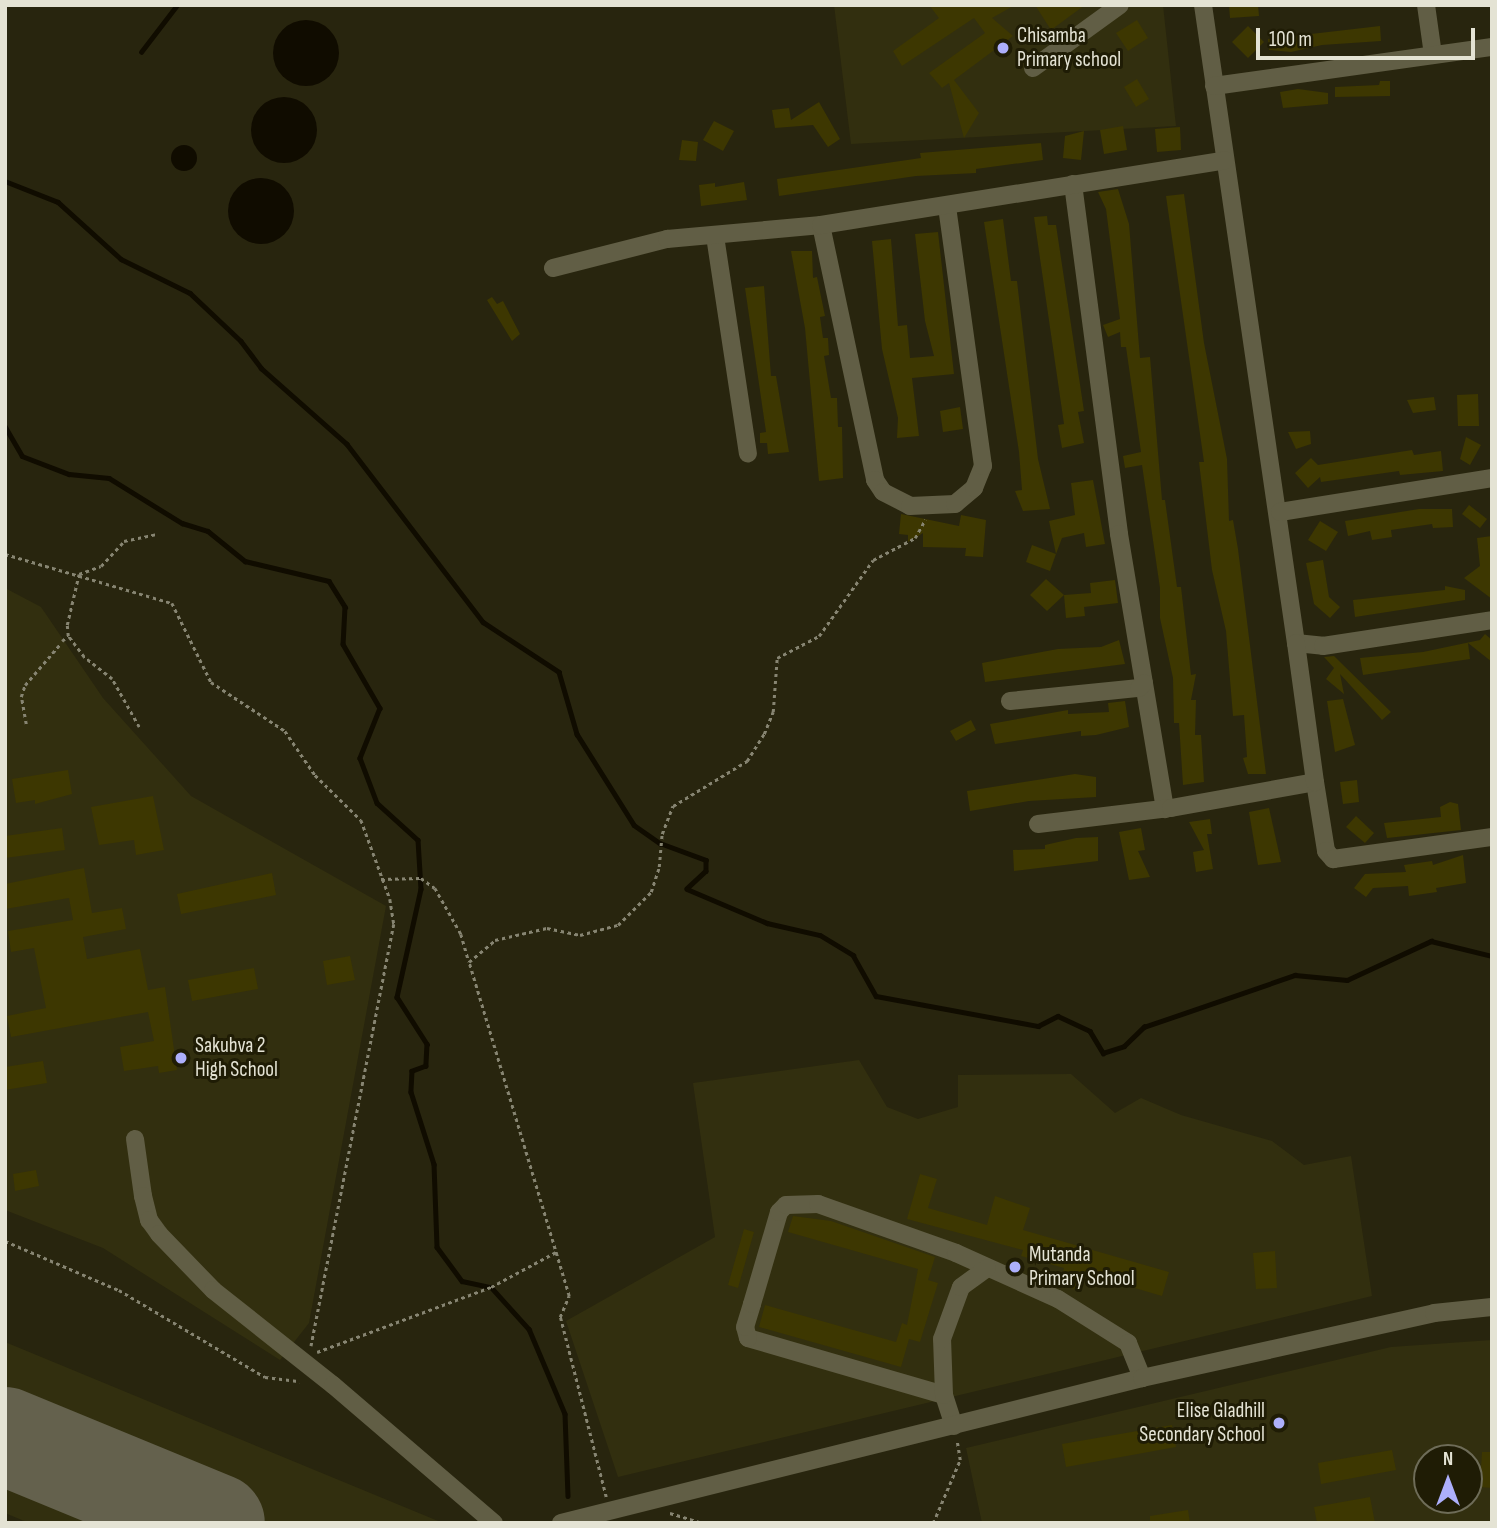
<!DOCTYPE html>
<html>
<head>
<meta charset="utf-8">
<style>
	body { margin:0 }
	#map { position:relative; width:1497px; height:1528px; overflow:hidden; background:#28250e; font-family:"Sofia Sans Condensed",sans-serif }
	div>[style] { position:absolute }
	.built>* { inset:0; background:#322f0f }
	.water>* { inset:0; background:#100c00 }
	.round { border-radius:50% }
	.stream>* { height:4.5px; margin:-2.25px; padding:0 2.25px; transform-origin:2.25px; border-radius:2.25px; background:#100c00 }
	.runway>* { height:98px; margin:-49px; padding:0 49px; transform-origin:49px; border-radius:49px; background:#64614d }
	.building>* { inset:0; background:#3d3701 }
	.path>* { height:2.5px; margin-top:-1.25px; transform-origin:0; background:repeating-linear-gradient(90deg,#878572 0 3.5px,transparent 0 7px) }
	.minor>* { height:18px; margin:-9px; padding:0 9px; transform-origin:9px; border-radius:9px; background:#615e45 }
	.dots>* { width:19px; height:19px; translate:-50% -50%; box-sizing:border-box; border:4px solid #1f1c05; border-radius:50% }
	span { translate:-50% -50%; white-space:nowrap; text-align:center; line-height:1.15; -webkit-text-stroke:6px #1f1c05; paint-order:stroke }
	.poi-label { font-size:21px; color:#e4e3d4 }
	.left { translate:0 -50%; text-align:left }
	.right { translate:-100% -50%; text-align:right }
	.frame { position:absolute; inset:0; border:7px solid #e4e3d4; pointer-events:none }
	.north { position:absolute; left:1413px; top:1444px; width:70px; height:70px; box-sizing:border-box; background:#1f1c05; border:2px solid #6e6c58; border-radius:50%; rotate:0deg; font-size:19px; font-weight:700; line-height:28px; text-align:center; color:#e4e3d4 }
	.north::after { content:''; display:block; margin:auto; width:24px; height:32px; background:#adaffb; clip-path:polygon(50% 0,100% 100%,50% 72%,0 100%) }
	.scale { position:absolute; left:1256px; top:28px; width:219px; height:32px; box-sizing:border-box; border:4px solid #e4e3d4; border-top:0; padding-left:9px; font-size:21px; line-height:24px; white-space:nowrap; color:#e4e3d4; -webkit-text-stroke:5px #1f1c05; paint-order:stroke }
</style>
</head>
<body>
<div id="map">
	<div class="built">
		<i style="clip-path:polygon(834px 5px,1163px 5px,1176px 126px,851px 144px)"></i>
		<i style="clip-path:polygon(5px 588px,41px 607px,103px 698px,191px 796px,386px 906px,309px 1323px,280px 1360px,103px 1248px,5px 1210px)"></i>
		<i style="clip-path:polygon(859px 1060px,887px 1107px,918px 1119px,958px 1107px,958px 1075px,1071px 1074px,1115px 1113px,1141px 1098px,1181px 1115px,1272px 1141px,1304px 1165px,1351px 1156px,1372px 1296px,618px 1477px,566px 1321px,715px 1237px,693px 1083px)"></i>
		<i style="clip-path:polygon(evenodd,1492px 1340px,1492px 1523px,982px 1523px,966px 1448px,1391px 1347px,1492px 1340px,1427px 1458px,1469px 1458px,1469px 1500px,1427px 1500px,1427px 1458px)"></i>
		<i style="clip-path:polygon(5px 1342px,443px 1523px,29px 1523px,5px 1513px)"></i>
	</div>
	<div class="water">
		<i class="round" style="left:273px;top:20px;width:66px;height:66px"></i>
		<i class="round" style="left:251px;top:97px;width:66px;height:66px"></i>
		<i class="round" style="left:171px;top:145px;width:26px;height:26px"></i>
		<i class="round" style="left:228px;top:178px;width:66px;height:66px"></i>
	</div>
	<div class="stream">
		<i style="left:141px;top:52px;width:59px;rotate:-52.5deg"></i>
		<i style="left:5px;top:181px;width:57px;rotate:21.6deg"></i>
		<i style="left:58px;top:202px;width:85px;rotate:42.1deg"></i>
		<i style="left:121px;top:259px;width:77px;rotate:26.2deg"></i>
		<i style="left:190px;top:293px;width:70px;rotate:43.3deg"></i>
		<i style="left:241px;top:341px;width:34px;rotate:53deg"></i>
		<i style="left:261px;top:368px;width:115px;rotate:41.5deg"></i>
		<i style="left:347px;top:444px;width:224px;rotate:52.6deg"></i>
		<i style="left:483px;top:622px;width:91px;rotate:33.3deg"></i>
		<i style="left:559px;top:672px;width:65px;rotate:73.8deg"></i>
		<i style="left:577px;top:734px;width:107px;rotate:57.9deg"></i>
		<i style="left:634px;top:825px;width:32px;rotate:35deg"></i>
		<i style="left:660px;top:843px;width:49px;rotate:20.3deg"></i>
		<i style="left:706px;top:860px;width:11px;rotate:90deg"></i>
		<i style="left:706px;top:871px;width:26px;rotate:137deg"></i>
		<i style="left:687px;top:889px;width:87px;rotate:23deg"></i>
		<i style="left:767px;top:923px;width:54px;rotate:12.8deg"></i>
		<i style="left:820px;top:935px;width:39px;rotate:31deg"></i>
		<i style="left:853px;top:955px;width:47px;rotate:60.7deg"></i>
		<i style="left:876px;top:996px;width:165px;rotate:10.5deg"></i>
		<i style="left:1038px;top:1026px;width:22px;rotate:-27deg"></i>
		<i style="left:1058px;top:1016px;width:35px;rotate:25deg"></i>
		<i style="left:1090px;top:1031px;width:26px;rotate:59deg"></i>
		<i style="left:1103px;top:1053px;width:22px;rotate:-18deg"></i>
		<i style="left:1124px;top:1046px;width:28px;rotate:-44deg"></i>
		<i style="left:1144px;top:1027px;width:160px;rotate:-19deg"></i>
		<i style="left:1295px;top:975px;width:52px;rotate:5.5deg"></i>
		<i style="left:1347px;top:980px;width:93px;rotate:-24.9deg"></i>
		<i style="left:1431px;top:941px;width:63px;rotate:13.8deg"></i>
		<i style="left:5px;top:426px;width:34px;rotate:60deg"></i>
		<i style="left:22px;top:456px;width:50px;rotate:21deg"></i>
		<i style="left:69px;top:474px;width:40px;rotate:5.7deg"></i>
		<i style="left:109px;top:478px;width:86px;rotate:31.7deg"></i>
		<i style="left:182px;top:523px;width:27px;rotate:17deg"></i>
		<i style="left:208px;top:531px;width:48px;rotate:39deg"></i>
		<i style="left:245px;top:561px;width:86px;rotate:13.4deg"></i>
		<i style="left:329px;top:581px;width:31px;rotate:58deg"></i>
		<i style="left:345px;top:607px;width:37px;rotate:93deg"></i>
		<i style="left:343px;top:644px;width:74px;rotate:60deg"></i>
		<i style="left:380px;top:708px;width:54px;rotate:111.8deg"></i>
		<i style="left:360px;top:758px;width:48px;rotate:69.3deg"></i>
		<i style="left:377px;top:803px;width:55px;rotate:42.1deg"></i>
		<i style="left:418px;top:840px;width:49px;rotate:86.5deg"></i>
		<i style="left:421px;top:889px;width:111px;rotate:102.5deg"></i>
		<i style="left:397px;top:997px;width:56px;rotate:57.4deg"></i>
		<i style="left:427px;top:1044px;width:22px;rotate:93deg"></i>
		<i style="left:426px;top:1066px;width:15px;rotate:160deg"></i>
		<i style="left:412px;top:1071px;width:21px;rotate:93deg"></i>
		<i style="left:411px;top:1092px;width:76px;rotate:72.3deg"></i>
		<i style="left:434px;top:1164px;width:83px;rotate:87.9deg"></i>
		<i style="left:437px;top:1247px;width:42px;rotate:53.7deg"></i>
		<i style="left:462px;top:1281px;width:30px;rotate:12deg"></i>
		<i style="left:491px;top:1287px;width:57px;rotate:47.9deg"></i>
		<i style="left:529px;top:1329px;width:92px;rotate:67deg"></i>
		<i style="left:565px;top:1414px;width:82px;rotate:87.9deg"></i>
	</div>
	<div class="runway">
		<i style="left:5px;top:1436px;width:228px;rotate:22.4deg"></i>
	</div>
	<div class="building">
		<i style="clip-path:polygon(929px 5px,1015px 5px,992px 18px,1013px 36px,954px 80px,979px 113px,964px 138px,949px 83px,942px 88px,929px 73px,985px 33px,974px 18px,902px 66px,893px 51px,939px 18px)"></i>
		<i style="clip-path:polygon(1035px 5px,1085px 5px,1051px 30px)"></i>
		<i style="clip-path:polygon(1229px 5px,1258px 5px,1259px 16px,1230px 18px)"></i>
		<i style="clip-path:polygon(1137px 20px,1148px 38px,1128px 51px,1116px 33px)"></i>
		<i style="clip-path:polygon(1248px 26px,1264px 42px,1248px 58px,1232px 42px)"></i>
		<i style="clip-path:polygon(1380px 26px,1381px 41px,1322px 45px,1291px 52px,1269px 50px,1268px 39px)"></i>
		<i style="clip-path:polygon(1137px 79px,1149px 99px,1136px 107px,1124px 87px)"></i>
		<i style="clip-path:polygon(1380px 81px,1390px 81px,1390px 96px,1335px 97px,1335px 87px,1379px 85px)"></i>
		<i style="clip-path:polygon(1298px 89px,1328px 93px,1328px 104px,1283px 108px,1280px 92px)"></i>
		<i style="clip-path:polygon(819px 102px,840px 139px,828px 147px,813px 125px,775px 128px,772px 110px,789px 108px,791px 120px)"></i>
		<i style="clip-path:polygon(714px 121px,734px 131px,723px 151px,703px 140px)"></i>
		<i style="clip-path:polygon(1123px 126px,1127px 150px,1104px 154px,1100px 130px)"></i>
		<i style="clip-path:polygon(1180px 127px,1181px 150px,1157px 152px,1155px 129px)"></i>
		<i style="clip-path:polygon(1084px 131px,1081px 160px,1063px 158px,1065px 136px)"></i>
		<i style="clip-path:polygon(682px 140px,698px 142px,696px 161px,679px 160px)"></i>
		<i style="clip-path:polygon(1041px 143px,1043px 160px,976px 169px,976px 173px,916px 176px,779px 196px,777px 179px,921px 158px,920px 153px)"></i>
		<i style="clip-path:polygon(744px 182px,747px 200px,701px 206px,699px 185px,715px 183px,715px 187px)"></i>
		<i style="clip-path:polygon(1118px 189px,1129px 224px,1140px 358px,1150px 357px,1162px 500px,1165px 500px,1177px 587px,1181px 587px,1191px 675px,1196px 674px,1191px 700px,1196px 700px,1195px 735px,1201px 735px,1204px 782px,1183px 785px,1179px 723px,1174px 723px,1173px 678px,1160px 618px,1160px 588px,1142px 465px,1125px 468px,1123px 456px,1141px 452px,1126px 347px,1121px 347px,1120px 332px,1108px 337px,1103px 325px,1120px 319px,1106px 209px,1098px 192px)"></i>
		<i style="clip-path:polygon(1184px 194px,1204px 343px,1227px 459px,1229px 521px,1233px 520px,1238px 549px,1266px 774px,1248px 774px,1243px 758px,1247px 757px,1244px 715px,1233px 716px,1226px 631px,1212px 570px,1199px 462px,1204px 462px,1166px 196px)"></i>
		<i style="clip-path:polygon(1047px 216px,1048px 225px,1056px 225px,1084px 411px,1078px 412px,1084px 443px,1062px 448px,1058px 425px,1064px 424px,1034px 217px)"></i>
		<i style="clip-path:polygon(1003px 219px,1011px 281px,1017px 281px,1038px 459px,1050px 509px,1023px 511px,1015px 491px,1022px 490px,1019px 452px,984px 222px)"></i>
		<i style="clip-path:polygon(938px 232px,954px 374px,912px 378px,919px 436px,897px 438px,898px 418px,882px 349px,872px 241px,891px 239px,898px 326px,907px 325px,910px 358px,934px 356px,925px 321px,915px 234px)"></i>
		<i style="clip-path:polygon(791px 251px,812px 251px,813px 278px,817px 277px,825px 316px,820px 317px,823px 338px,828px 338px,829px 355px,824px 356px,831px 398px,837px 398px,838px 427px,842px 427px,843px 478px,819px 481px,805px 328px)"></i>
		<i style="clip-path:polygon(764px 286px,771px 376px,776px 376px,789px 452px,768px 454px,767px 443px,760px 443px,760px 433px,766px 432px,745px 288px)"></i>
		<i style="clip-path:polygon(492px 297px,497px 304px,503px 301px,520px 334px,512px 341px,487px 300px)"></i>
		<i style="clip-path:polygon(1478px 394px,1479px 426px,1458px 426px,1457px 395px)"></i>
		<i style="clip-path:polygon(1434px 397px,1436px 410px,1413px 413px,1407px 400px)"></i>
		<i style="clip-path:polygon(960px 407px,963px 429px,943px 432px,940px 411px)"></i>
		<i style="clip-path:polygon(1310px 431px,1311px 444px,1296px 449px,1288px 432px)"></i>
		<i style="clip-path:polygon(1466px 437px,1481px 445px,1470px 465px,1460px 459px)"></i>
		<i style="clip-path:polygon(1412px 450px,1414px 455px,1441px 451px,1443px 471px,1400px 475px,1399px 471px,1321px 482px,1320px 477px,1308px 488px,1295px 473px,1311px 458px,1318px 465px)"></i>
		<i style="clip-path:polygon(1093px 480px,1105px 544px,1086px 547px,1084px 533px,1062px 538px,1056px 554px,1049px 521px,1075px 515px,1071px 483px)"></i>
		<i style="clip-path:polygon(1469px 505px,1487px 519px,1480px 528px,1462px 514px)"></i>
		<i style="clip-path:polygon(1419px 509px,1452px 509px,1453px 527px,1433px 528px,1432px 524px,1391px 530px,1392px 537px,1372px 540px,1370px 531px,1348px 536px,1345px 521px)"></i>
		<i style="clip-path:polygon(901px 514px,959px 526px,961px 515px,986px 520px,983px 557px,965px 556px,966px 548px,923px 547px,923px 533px,908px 542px,908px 535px,899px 534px)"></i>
		<i style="clip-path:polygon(1320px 521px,1338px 532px,1326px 551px,1308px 540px)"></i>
		<i style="clip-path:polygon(1492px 536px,1492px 599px,1464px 578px,1480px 566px,1477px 538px)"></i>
		<i style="clip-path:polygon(1032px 545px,1056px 554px,1050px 571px,1026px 562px)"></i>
		<i style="clip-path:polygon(1323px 560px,1329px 597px,1340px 607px,1330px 618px,1314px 604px,1306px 563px)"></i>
		<i style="clip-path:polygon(1046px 579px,1064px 595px,1047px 611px,1030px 595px)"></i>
		<i style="clip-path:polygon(1115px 580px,1118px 603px,1084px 607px,1085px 616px,1066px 618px,1064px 595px,1091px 593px,1090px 583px)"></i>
		<i style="clip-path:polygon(1445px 586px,1465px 590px,1465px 600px,1355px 617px,1353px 600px,1445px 590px)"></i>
		<i style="clip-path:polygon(1485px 634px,1492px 640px,1492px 662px,1468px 643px,1470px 659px,1363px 675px,1360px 658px,1423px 652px,1480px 640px)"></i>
		<i style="clip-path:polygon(1119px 640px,1125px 664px,985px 682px,982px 663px,1058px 649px,1101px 647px)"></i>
		<i style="clip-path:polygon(1334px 656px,1391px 712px,1382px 720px,1340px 674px,1344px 694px,1326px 679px,1334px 668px,1324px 657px)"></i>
		<i style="clip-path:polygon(1343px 699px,1355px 745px,1335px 752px,1327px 701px)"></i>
		<i style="clip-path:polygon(1125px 701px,1129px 727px,1096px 735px,1081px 736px,1081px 731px,995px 744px,990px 724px,1068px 710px,1068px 714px,1109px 712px,1108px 703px)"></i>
		<i style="clip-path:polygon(971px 720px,976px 730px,956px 741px,950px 731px)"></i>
		<i style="clip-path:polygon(68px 770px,72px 794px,35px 804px,35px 800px,16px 803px,12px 779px)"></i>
		<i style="clip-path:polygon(1075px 774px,1096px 777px,1096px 797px,1029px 801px,970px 811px,967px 791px)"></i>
		<i style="clip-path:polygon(1357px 780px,1359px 802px,1343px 804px,1340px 782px)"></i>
		<i style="clip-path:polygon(153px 796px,164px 850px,136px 855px,134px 840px,99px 845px,91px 807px)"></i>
		<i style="clip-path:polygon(1450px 802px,1458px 804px,1461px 830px,1387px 838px,1384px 823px,1441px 817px,1440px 807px)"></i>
		<i style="clip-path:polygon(1269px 808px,1281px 862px,1258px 865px,1249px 812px)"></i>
		<i style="clip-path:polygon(1356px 816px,1374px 833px,1365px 843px,1346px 827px)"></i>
		<i style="clip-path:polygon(1210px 819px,1212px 834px,1207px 834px,1213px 869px,1196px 872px,1193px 852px,1204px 850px,1189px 822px)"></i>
		<i style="clip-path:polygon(62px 828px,65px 850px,5px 858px,5px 836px)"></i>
		<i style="clip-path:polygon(1141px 828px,1145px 850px,1138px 851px,1150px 877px,1129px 880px,1119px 832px)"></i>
		<i style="clip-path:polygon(1098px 837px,1098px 861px,1014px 871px,1013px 850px,1045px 849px,1045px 845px,1076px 838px)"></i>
		<i style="clip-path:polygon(1463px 855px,1466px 883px,1436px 888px,1437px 892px,1409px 896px,1408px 886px,1373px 888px,1366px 897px,1354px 888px,1365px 874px,1406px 872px,1404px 865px,1432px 861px,1433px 865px)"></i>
		<i style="clip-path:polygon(84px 868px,92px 913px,122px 908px,126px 929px,83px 937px,87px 959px,140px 949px,148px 990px,165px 987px,177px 1070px,159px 1073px,158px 1066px,124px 1071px,120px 1047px,154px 1041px,148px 1012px,11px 1037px,7px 1016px,46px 1008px,34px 948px,11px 952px,8px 931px,73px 920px,69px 898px,5px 909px,5px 884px)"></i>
		<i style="clip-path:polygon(272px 873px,276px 895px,181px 914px,177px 894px)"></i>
		<i style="clip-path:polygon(350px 956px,355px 980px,327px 985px,323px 961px)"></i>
		<i style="clip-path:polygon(254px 968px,258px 989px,192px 1001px,188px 980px)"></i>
		<i style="clip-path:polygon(43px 1061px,47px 1083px,5px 1090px,5px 1067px)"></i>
		<i style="clip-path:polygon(36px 1170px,39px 1186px,15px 1191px,13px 1174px)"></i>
		<i style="clip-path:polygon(920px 1174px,937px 1179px,928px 1208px,987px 1225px,995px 1196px,1030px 1208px,1023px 1230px,1169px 1272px,1162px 1296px,1080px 1272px,1075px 1289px,1060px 1284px,1064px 1268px,1021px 1256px,1023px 1250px,907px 1219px)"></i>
		<i style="clip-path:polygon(793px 1216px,831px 1221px,935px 1257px,928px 1280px,938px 1283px,920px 1342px,909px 1339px,901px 1367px,759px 1327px,765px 1305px,896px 1342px,902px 1323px,907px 1325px,918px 1269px,788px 1232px)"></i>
		<i style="clip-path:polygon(744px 1229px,754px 1232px,738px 1288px,728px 1285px)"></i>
		<i style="clip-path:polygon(1275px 1251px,1277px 1288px,1256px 1289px,1253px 1253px)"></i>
		<i style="clip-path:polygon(1172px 1425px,1176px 1447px,1066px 1467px,1062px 1444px)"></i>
		<i style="clip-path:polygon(1392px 1450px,1396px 1470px,1321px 1484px,1318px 1463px)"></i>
		<i style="clip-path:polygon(1482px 1452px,1492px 1452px,1492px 1488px,1480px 1487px)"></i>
		<i style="clip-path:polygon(1370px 1497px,1375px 1523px,1317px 1523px,1314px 1507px)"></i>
		<i style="clip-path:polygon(1188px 1510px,1190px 1523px,1150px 1523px,1150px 1516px)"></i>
	</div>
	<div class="path">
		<i style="left:5px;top:554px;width:174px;rotate:16.4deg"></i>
		<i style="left:172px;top:603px;width:88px;rotate:63.7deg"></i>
		<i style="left:211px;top:682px;width:89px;rotate:33.5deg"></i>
		<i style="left:285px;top:731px;width:53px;rotate:55.7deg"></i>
		<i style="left:315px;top:775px;width:64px;rotate:44.4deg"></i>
		<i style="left:361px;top:820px;width:84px;rotate:69.8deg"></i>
		<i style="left:390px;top:899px;width:25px;rotate:81deg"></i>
		<i style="left:394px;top:924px;width:430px;rotate:101.1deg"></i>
		<i style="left:62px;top:641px;width:8px;rotate:-40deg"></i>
		<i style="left:26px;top:724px;width:27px;rotate:-100deg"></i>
		<i style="left:21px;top:697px;width:13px;rotate:-72deg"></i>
		<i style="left:25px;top:685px;width:55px;rotate:-49.4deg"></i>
		<i style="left:139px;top:727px;width:55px;rotate:-119.4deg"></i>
		<i style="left:112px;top:679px;width:36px;rotate:-142deg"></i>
		<i style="left:84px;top:657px;width:26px;rotate:-127deg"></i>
		<i style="left:68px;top:636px;width:11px;rotate:-95deg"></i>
		<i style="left:67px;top:625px;width:52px;rotate:-76.8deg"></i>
		<i style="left:79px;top:574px;width:23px;rotate:-20deg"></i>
		<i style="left:101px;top:566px;width:34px;rotate:-47deg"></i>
		<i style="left:124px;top:541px;width:33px;rotate:-12deg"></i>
		<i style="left:381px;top:879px;width:40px;rotate:-1.4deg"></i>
		<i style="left:421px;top:878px;width:17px;rotate:36deg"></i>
		<i style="left:435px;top:888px;width:53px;rotate:60.5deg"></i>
		<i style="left:461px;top:934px;width:29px;rotate:74deg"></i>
		<i style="left:5px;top:1241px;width:124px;rotate:23.3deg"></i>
		<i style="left:119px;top:1290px;width:170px;rotate:30.8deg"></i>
		<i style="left:265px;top:1377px;width:35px;rotate:7deg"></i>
		<i style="left:317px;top:1352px;width:186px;rotate:-20.5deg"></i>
		<i style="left:491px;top:1287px;width:74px;rotate:-28.3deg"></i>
		<i style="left:606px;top:1497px;width:186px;rotate:-104.3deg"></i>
		<i style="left:560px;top:1317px;width:23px;rotate:-67deg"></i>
		<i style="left:569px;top:1296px;width:349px;rotate:-106.7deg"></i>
		<i style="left:469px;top:962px;width:34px;rotate:-40deg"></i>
		<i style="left:495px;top:940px;width:53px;rotate:-13deg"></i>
		<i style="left:547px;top:928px;width:34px;rotate:12deg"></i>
		<i style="left:580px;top:935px;width:39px;rotate:-15deg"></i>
		<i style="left:618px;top:925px;width:47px;rotate:-45deg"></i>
		<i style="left:651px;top:892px;width:26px;rotate:-72deg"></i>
		<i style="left:659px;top:867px;width:33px;rotate:-85deg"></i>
		<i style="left:662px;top:834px;width:30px;rotate:-69deg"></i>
		<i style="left:673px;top:806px;width:87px;rotate:-31.3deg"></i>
		<i style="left:747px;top:761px;width:32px;rotate:-58deg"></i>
		<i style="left:764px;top:734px;width:24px;rotate:-68deg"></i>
		<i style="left:773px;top:712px;width:54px;rotate:-85.8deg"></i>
		<i style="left:777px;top:658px;width:47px;rotate:-27.6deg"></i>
		<i style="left:819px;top:636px;width:93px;rotate:-54.6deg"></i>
		<i style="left:873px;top:560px;width:47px;rotate:-27.6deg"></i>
		<i style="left:915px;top:538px;width:21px;rotate:-61deg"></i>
		<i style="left:670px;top:1513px;width:34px;rotate:17deg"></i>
		<i style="left:933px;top:1523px;width:69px;rotate:-66.8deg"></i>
		<i style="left:960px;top:1460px;width:19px;rotate:-99deg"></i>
	</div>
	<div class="minor">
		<i style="left:1203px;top:5px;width:645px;rotate:81.71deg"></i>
		<i style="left:1296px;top:643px;width:27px;rotate:6deg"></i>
		<i style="left:1323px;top:646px;width:171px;rotate:-8.7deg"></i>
		<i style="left:1426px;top:5px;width:50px;rotate:82deg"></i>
		<i style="left:1033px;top:68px;width:107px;rotate:-35.9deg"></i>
		<i style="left:1214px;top:86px;width:281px;rotate:-8deg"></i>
		<i style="left:1073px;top:184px;width:353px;rotate:82.5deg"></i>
		<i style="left:1119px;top:534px;width:279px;rotate:80.5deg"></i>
		<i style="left:821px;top:225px;width:261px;rotate:78deg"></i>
		<i style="left:875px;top:480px;width:14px;rotate:56deg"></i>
		<i style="left:883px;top:492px;width:30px;rotate:27deg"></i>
		<i style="left:910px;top:506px;width:45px;rotate:-2.5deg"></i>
		<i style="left:955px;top:504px;width:25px;rotate:-40deg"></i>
		<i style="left:974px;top:488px;width:24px;rotate:-68deg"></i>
		<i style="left:983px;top:466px;width:263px;rotate:-97.9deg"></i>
		<i style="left:715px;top:236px;width:220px;rotate:81.4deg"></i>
		<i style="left:553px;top:268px;width:118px;rotate:-14.3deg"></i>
		<i style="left:667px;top:239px;width:155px;rotate:-5.2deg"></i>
		<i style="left:821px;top:225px;width:409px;rotate:-9.1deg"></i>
		<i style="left:1280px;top:512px;width:215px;rotate:-9.1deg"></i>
		<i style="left:1010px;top:701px;width:130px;rotate:-5.8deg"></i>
		<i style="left:1139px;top:688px;width:7px;rotate:-45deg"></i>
		<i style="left:1315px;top:782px;width:70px;rotate:80.9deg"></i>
		<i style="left:1326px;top:851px;width:11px;rotate:49deg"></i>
		<i style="left:1333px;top:859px;width:161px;rotate:-7.9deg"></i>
		<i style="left:1038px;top:824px;width:134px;rotate:-6.9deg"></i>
		<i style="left:1171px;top:808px;width:146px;rotate:-10.2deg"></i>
		<i style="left:1315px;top:782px;width:140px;rotate:-97.8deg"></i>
		<i style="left:135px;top:1139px;width:58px;rotate:82deg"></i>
		<i style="left:143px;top:1196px;width:25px;rotate:76deg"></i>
		<i style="left:149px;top:1220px;width:17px;rotate:54deg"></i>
		<i style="left:159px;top:1234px;width:78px;rotate:46deg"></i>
		<i style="left:213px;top:1290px;width:153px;rotate:38.4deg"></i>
		<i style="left:333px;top:1385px;width:212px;rotate:40.6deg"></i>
		<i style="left:944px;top:1395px;width:204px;rotate:-163.8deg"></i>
		<i style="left:748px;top:1338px;width:11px;rotate:-105deg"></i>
		<i style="left:745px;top:1327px;width:24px;rotate:-73deg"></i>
		<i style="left:752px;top:1304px;width:96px;rotate:-73.6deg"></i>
		<i style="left:779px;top:1212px;width:10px;rotate:-45deg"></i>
		<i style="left:786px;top:1205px;width:32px;rotate:-2deg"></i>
		<i style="left:818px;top:1204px;width:146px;rotate:19.5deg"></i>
		<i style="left:956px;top:1253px;width:112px;rotate:24.3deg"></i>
		<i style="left:1058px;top:1299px;width:83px;rotate:32.2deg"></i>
		<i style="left:1128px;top:1343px;width:38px;rotate:68deg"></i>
		<i style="left:954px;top:1426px;width:33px;rotate:-108deg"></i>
		<i style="left:944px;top:1395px;width:56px;rotate:-92deg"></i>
		<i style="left:942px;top:1339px;width:55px;rotate:-69.9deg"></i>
		<i style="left:961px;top:1287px;width:32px;rotate:-36deg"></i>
		<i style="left:561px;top:1523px;width:599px;rotate:-14.01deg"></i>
		<i style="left:1142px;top:1378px;width:299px;rotate:-12.5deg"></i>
		<i style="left:1434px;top:1313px;width:58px;rotate:-5.9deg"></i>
	</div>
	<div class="dots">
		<i style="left:1003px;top:48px;background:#adaffb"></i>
		<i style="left:181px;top:1058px;background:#adaffb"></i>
		<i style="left:1015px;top:1267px;background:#adaffb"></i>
		<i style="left:1279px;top:1423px;background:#adaffb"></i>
	</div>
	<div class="poi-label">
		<span class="left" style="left:1017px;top:48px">Chisamba<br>Primary school</span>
		<span class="left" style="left:195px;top:1058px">Sakubva 2<br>High School</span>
		<span class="left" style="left:1029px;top:1267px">Mutanda<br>Primary School</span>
		<span class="right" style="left:1265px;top:1423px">Elise Gladhill<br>Secondary School</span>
	</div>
	<div class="frame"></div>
	<div class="north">N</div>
	<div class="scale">100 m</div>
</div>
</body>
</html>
